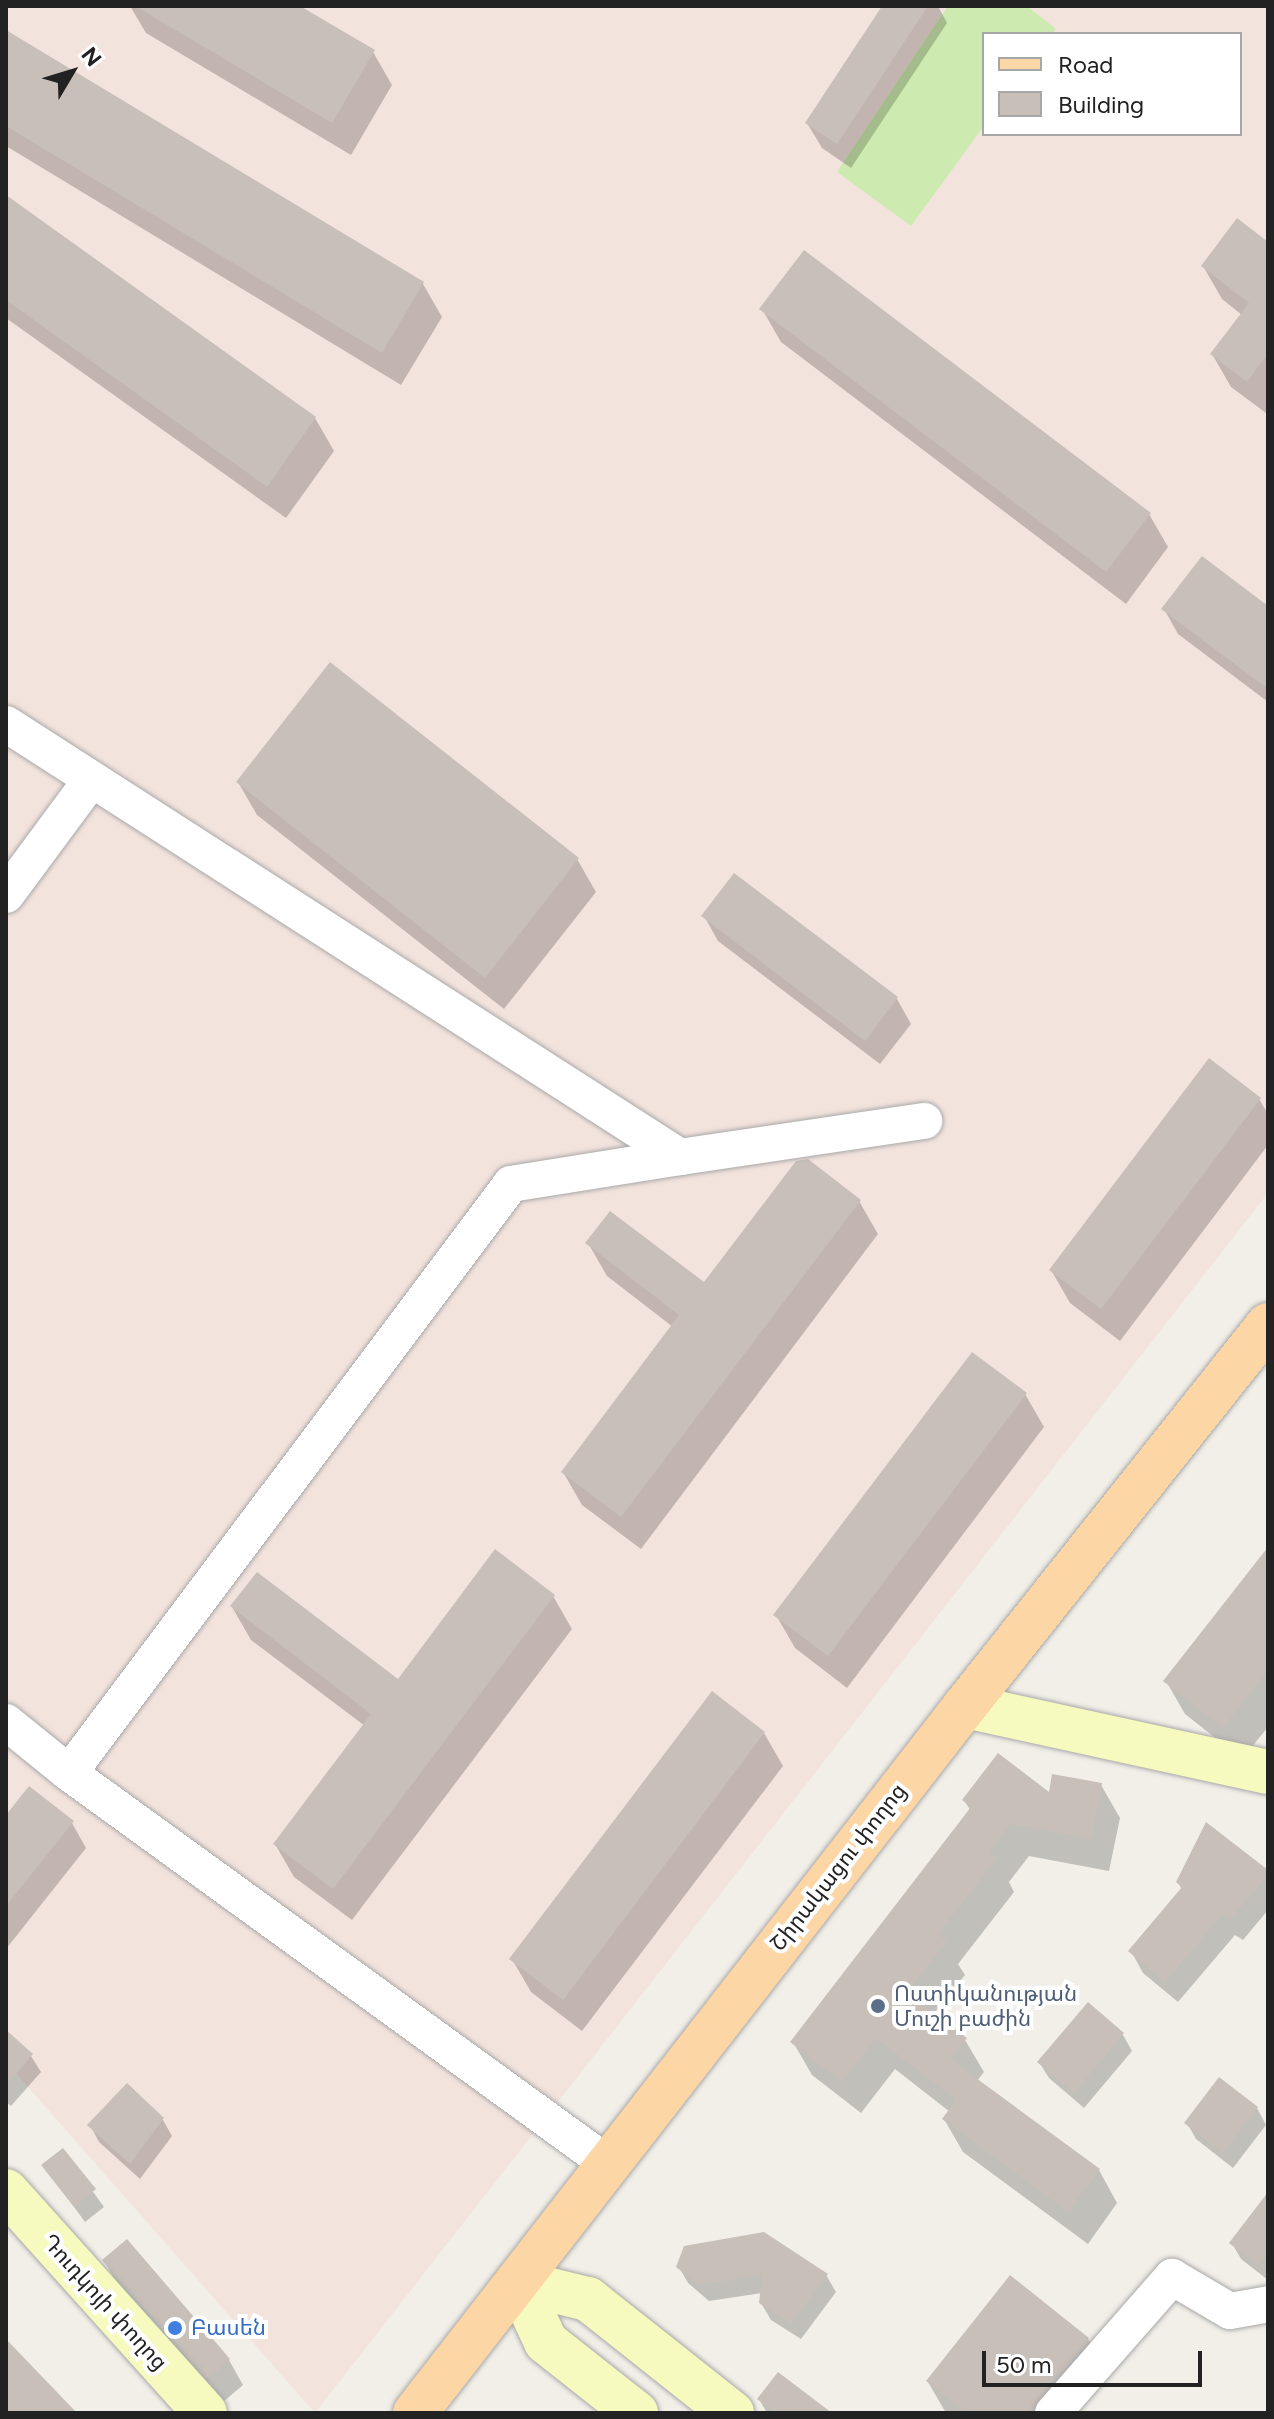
<!DOCTYPE html>
<html>
<head>
<meta charset="utf-8">
<style>
	body { margin:0 }
	#map { position:relative; width:1274px; height:2419px; overflow:hidden; background:#f2efe9; font-family:Figtree,"Noto Sans Armenian",sans-serif }
	div>[style] { position:absolute }
	.military>* { inset:0; background:#f3e3dd }
	.grass>* { inset:0; background:#cdebb0 }
	.shadow>* { inset:0; background:#0003 }
	.building>* { inset:0; background:#c7bfb8 }
	.roads { filter:drop-shadow(0 0 2px #a9a9a9) drop-shadow(0 0 2px #a9a9a9) }
	.street>* { height:36px; margin:-18px; padding:0 18px; transform-origin:18px; border-radius:18px; background:#fff }
	.secondary>* { height:44px; margin:-22px; padding:0 22px; transform-origin:22px; border-radius:22px; background:#f7fabf }
	.primary>* { height:44px; margin:-22px; padding:0 22px; transform-origin:22px; border-radius:22px; background:#fcd6a4 }
	.dots>* { width:22px; height:22px; translate:-50% -50%; box-sizing:border-box; border:4px solid #fff; border-radius:50% }
	span { translate:-50% -50%; white-space:nowrap; text-align:center; line-height:1.15; -webkit-text-stroke:8px #fff; paint-order:stroke }
	.street-label { font-size:22px; color:#222 }
	.service-label { font-size:22px; color:#4e5e75 }
	.left { translate:0 -50%; text-align:left }
	.shop-label { font-size:22px; color:#366cbe }
	.frame { position:absolute; inset:0; border:8px solid #222; pointer-events:none }
	.legend { position:absolute; left:982px; top:32px; width:260px; height:104px; box-sizing:border-box; background:#fff; border:2px solid #a7a7a7; margin:0; padding:10px 14px; list-style:none; font-size:24px; color:#222 }
	.legend li { display:flex; align-items:center; gap:16px; height:40px }
	.legend b { width:40px; border:2px solid #a7a7a7 }
	.north { position:absolute; left:32px; top:32px; width:80px; height:80px; -webkit-text-stroke:6px #fff; paint-order:stroke; rotate:52deg; font-size:22px; font-weight:700; line-height:32px; text-align:center; color:#222 }
	.north::after { content:''; display:block; margin:auto; width:28px; height:36px; background:#222; clip-path:polygon(50% 0,100% 100%,50% 72%,0 100%) }
	.scale { position:absolute; left:982px; top:2351px; width:220px; height:36px; box-sizing:border-box; border:4px solid #222; border-top:0; padding-left:10px; font-size:24px; line-height:28px; white-space:nowrap; color:#222; -webkit-text-stroke:6px #fff; paint-order:stroke }
</style>
</head>
<body>
<div id="map">
	<div class="military">
		<i style="clip-path:polygon(evenodd,6px 6px,1268px 6px,1268px 1193px,315px 2413px,6px 2062px,6px 6px,984px 34px,1240px 34px,1240px 134px,984px 134px,984px 34px)"></i>
	</div>
	<div class="grass">
		<i style="clip-path:polygon(948px 6px,1027px 6px,1056px 29px,1052px 34px,984px 34px,984px 126px,911px 226px,837px 172px)"></i>
	</div>
	<div class="shadow">
		<i style="clip-path:polygon(130px 6px,296px 6px,373px 52px,392px 85px,351px 155px,146px 33px)"></i>
		<i style="clip-path:polygon(885px 6px,938px 6px,947px 23px,851px 168px,822px 148px,807px 123px)"></i>
		<i style="clip-path:polygon(6px 32px,423px 284px,442px 317px,401px 385px,6px 146px)"></i>
		<i style="clip-path:polygon(6px 198px,315px 418px,334px 451px,286px 518px,6px 318px)"></i>
		<i style="clip-path:polygon(1268px 245px,1268px 411px,1266px 413px,1231px 387px,1212px 354px,1242px 315px,1222px 299px,1203px 266px)"></i>
		<i style="clip-path:polygon(762px 309px,1149px 514px,1168px 547px,1126px 604px,781px 342px)"></i>
		<i style="clip-path:polygon(1268px 608px,1268px 702px,1178px 634px,1164px 609px)"></i>
		<i style="clip-path:polygon(238px 782px,577px 859px,596px 892px,504px 1009px,257px 815px)"></i>
		<i style="clip-path:polygon(704px 916px,897px 999px,911px 1024px,880px 1064px,718px 941px)"></i>
		<i style="clip-path:polygon(1259px 1099px,1268px 1114px,1268px 1145px,1120px 1341px,1070px 1303px,1051px 1270px)"></i>
		<i style="clip-path:polygon(859px 1201px,878px 1234px,641px 1549px,582px 1505px,563px 1472px,673px 1327px,607px 1276px,588px 1243px,705px 1285px)"></i>
		<i style="clip-path:polygon(1025px 1394px,1044px 1427px,847px 1688px,795px 1648px,776px 1615px)"></i>
		<i style="clip-path:polygon(1268px 1551px,1268px 1727px,1242px 1759px,1185px 1714px,1166px 1681px)"></i>
		<i style="clip-path:polygon(553px 1596px,572px 1629px,352px 1920px,294px 1877px,275px 1844px,365px 1726px,251px 1640px,232px 1607px,398px 1682px)"></i>
		<i style="clip-path:polygon(764px 1733px,783px 1766px,582px 2031px,531px 1992px,512px 1959px)"></i>
		<i style="clip-path:polygon(1101px 1785px,1120px 1818px,1109px 1871px,1029px 1856px,1009px 1882px,1014px 1892px,958px 1964px,965px 1975px,933px 2015px,965px 2040px,984px 2072px,977px 2081px,1099px 2170px,1117px 2203px,1088px 2244px,963px 2152px,944px 2119px,950px 2112px,895px 2069px,861px 2113px,812px 2075px,793px 2042px,970px 1810px,964px 1800px,1050px 1796px)"></i>
		<i style="clip-path:polygon(6px 1818px,72px 1823px,86px 1848px,6px 1949px)"></i>
		<i style="clip-path:polygon(1268px 1873px,1268px 1910px,1243px 1940px,1235px 1935px,1178px 2002px,1143px 1973px,1131px 1951px,1182px 1890px,1178px 1882px)"></i>
		<i style="clip-path:polygon(1088px 2005px,1123px 2035px,1132px 2051px,1084px 2108px,1049px 2078px,1039px 2062px)"></i>
		<i style="clip-path:polygon(6px 2033px,31px 2056px,41px 2072px,11px 2106px,6px 2102px)"></i>
		<i style="clip-path:polygon(127px 2086px,163px 2120px,172px 2136px,140px 2179px,99px 2142px,90px 2125px)"></i>
		<i style="clip-path:polygon(1257px 2108px,1266px 2125px,1233px 2168px,1196px 2139px,1187px 2123px)"></i>
		<i style="clip-path:polygon(63px 2150px,104px 2207px,85px 2222px,44px 2166px)"></i>
		<i style="clip-path:polygon(1268px 2194px,1268px 2280px,1241px 2259px,1232px 2243px)"></i>
		<i style="clip-path:polygon(127px 2241px,229px 2360px,243px 2385px,223px 2402px,119px 2286px,104px 2261px)"></i>
		<i style="clip-path:polygon(679px 2267px,826px 2275px,836px 2292px,801px 2339px,771px 2320px,761px 2303px,762px 2293px,709px 2301px,688px 2283px)"></i>
		<i style="clip-path:polygon(1088px 2339px,1107px 2372px,1074px 2413px,946px 2413px,928px 2382px)"></i>
		<i style="clip-path:polygon(759px 2399px,828px 2413px,767px 2413px)"></i>
	</div>
	<div class="building">
		<i style="clip-path:polygon(135px 6px,300px 6px,375px 50px,332px 123px)"></i>
		<i style="clip-path:polygon(882px 6px,928px 6px,837px 144px,805px 123px)"></i>
		<i style="clip-path:polygon(6px 30px,424px 282px,382px 353px,6px 126px)"></i>
		<i style="clip-path:polygon(6px 195px,316px 417px,267px 487px,6px 300px)"></i>
		<i style="clip-path:polygon(1237px 218px,1268px 242px,1268px 353px,1247px 382px,1210px 354px,1249px 303px,1201px 266px)"></i>
		<i style="clip-path:polygon(804px 250px,1151px 513px,1106px 572px,759px 309px)"></i>
		<i style="clip-path:polygon(1202px 556px,1268px 606px,1268px 689px,1161px 609px)"></i>
		<i style="clip-path:polygon(330px 662px,579px 858px,485px 978px,236px 782px)"></i>
		<i style="clip-path:polygon(734px 873px,898px 997px,865px 1041px,701px 916px)"></i>
		<i style="clip-path:polygon(1209px 1058px,1261px 1098px,1101px 1309px,1049px 1270px)"></i>
		<i style="clip-path:polygon(808px 1159px,861px 1200px,621px 1517px,561px 1472px,679px 1315px,585px 1243px,610px 1211px,704px 1282px,796px 1161px)"></i>
		<i style="clip-path:polygon(972px 1352px,1027px 1393px,828px 1656px,773px 1615px)"></i>
		<i style="clip-path:polygon(1268px 1547px,1268px 1670px,1223px 1728px,1163px 1681px)"></i>
		<i style="clip-path:polygon(495px 1549px,555px 1595px,333px 1889px,273px 1844px,371px 1714px,230px 1606px,257px 1572px,398px 1679px)"></i>
		<i style="clip-path:polygon(712px 1691px,765px 1732px,563px 2000px,509px 1959px)"></i>
		<i style="clip-path:polygon(998px 1753px,1049px 1792px,1052px 1774px,1102px 1783px,1091px 1839px,1010px 1824px,989px 1852px,997px 1858px,938px 1934px,947px 1941px,907px 1993px,967px 2038px,950px 2059px,1100px 2169px,1068px 2212px,942px 2119px,956px 2100px,876px 2038px,842px 2082px,790px 2042px,971px 1807px,962px 1800px)"></i>
		<i style="clip-path:polygon(29px 1786px,74px 1821px,6px 1906px,6px 1815px)"></i>
		<i style="clip-path:polygon(1206px 1822px,1268px 1870px,1268px 1875px,1230px 1920px,1222px 1915px,1165px 1982px,1128px 1951px,1182px 1887px,1176px 1882px)"></i>
		<i style="clip-path:polygon(1088px 2002px,1124px 2033px,1074px 2093px,1037px 2062px)"></i>
		<i style="clip-path:polygon(6px 2030px,33px 2054px,6px 2085px)"></i>
		<i style="clip-path:polygon(1219px 2077px,1258px 2107px,1223px 2153px,1184px 2123px)"></i>
		<i style="clip-path:polygon(127px 2083px,164px 2118px,130px 2164px,87px 2125px)"></i>
		<i style="clip-path:polygon(63px 2148px,96px 2189px,74px 2207px,41px 2165px)"></i>
		<i style="clip-path:polygon(1268px 2192px,1268px 2254px,1259px 2266px,1229px 2243px)"></i>
		<i style="clip-path:polygon(764px 2232px,828px 2274px,791px 2324px,759px 2303px,762px 2275px,698px 2285px,676px 2267px,684px 2246px)"></i>
		<i style="clip-path:polygon(127px 2239px,230px 2359px,208px 2379px,102px 2260px)"></i>
		<i style="clip-path:polygon(1010px 2275px,1089px 2338px,1030px 2413px,966px 2413px,926px 2381px)"></i>
		<i style="clip-path:polygon(6px 2339px,77px 2413px,6px 2413px)"></i>
		<i style="clip-path:polygon(778px 2372px,832px 2413px,775px 2413px,757px 2399px)"></i>
	</div>
	<div class="roads">
		<div class="street">
			<i style="left:6px;top:724px;width:801px;rotate:32.72deg"></i>
			<i style="left:680px;top:1157px;width:247px;rotate:-8.4deg"></i>
			<i style="left:6px;top:895px;width:143px;rotate:-53.5deg"></i>
			<i style="left:6px;top:1722px;width:81px;rotate:39deg"></i>
			<i style="left:69px;top:1773px;width:664px;rotate:35.94deg"></i>
			<i style="left:69px;top:1773px;width:736px;rotate:-53.11deg"></i>
			<i style="left:511px;top:1184px;width:171px;rotate:-9.1deg"></i>
			<i style="left:1053px;top:2413px;width:181px;rotate:-48.8deg"></i>
			<i style="left:1172px;top:2277px;width:67px;rotate:30.4deg"></i>
			<i style="left:1230px;top:2311px;width:39px;rotate:-10deg"></i>
		</div>
		<div class="secondary">
			<i style="left:965px;top:1706px;width:310px;rotate:12.3deg"></i>
			<i style="left:6px;top:2191px;width:298px;rotate:48.1deg"></i>
			<i style="left:518px;top:2282px;width:72px;rotate:13.7deg"></i>
			<i style="left:588px;top:2299px;width:184px;rotate:38.4deg"></i>
			<i style="left:518px;top:2282px;width:66px;rotate:65deg"></i>
			<i style="left:546px;top:2342px;width:115px;rotate:38.3deg"></i>
		</div>
		<div class="primary">
			<i style="left:415px;top:2413px;width:896px;rotate:-52.12deg"></i>
			<i style="left:965px;top:1706px;width:487px;rotate:-51.5deg"></i>
		</div>
	</div>
	<div class="dots">
		<i style="left:878px;top:2006px;background:#5c6f8a"></i>
		<i style="left:175px;top:2328px;background:#3f7fe0"></i>
	</div>
	<div class="street-label">
		<span style="left:838px;top:1867px;rotate:-52deg">Շիրակացու փողոց</span>
		<span style="left:105px;top:2302px;rotate:48deg">Դուդկոյի փողոց</span>
	</div>
	<div class="service-label">
		<span class="left" style="left:894px;top:2006px">Ոստիկանության<br>Մուշի բաժին</span>
	</div>
	<div class="shop-label">
		<span class="left" style="left:191px;top:2328px">Բասեն</span>
	</div>
	<div class="frame"></div>
	<ul class="legend">
	<li><b style="height:10px;background:#fcd6a4"></b>Road</li>
	<li><b style="height:22px;background:#c7bfb8"></b>Building</li>
	</ul>
	<div class="north">N</div>
	<div class="scale">50 m</div>
</div>
</body>
</html>
